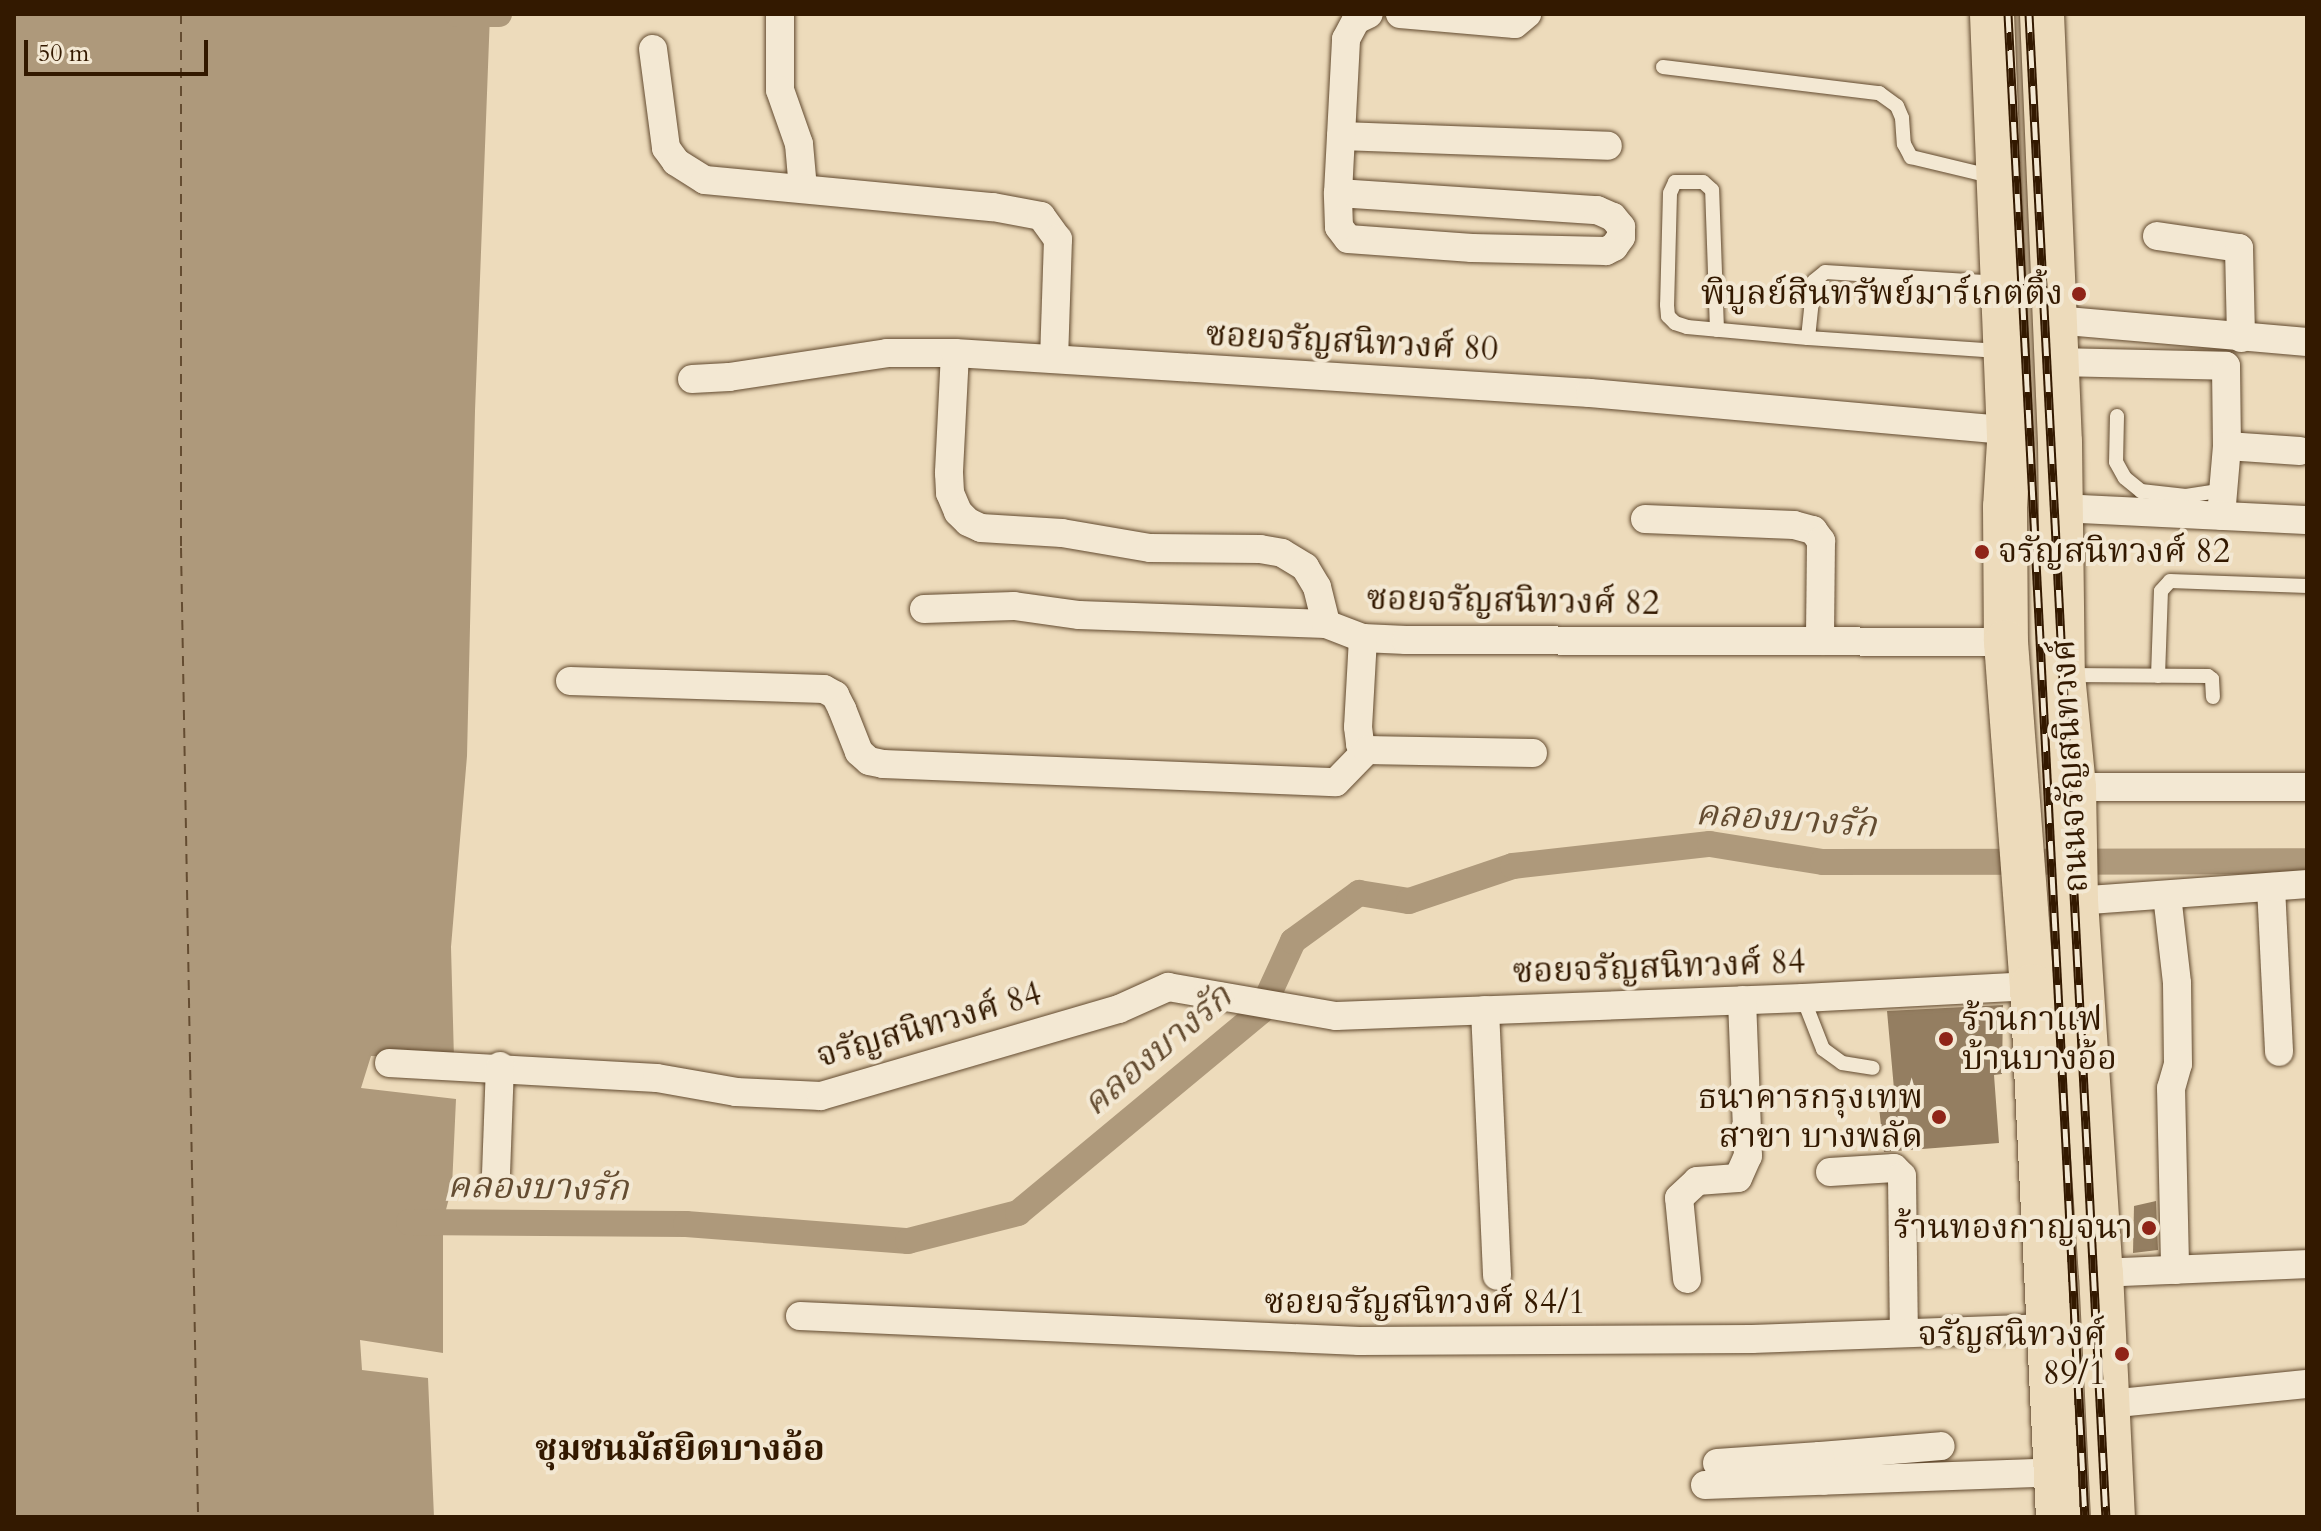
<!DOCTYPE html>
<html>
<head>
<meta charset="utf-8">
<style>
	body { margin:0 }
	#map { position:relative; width:2321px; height:1531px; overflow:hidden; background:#eddbbb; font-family:Cardo,"Noto Serif Thai",serif }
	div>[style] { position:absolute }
	.water>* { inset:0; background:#ae997b }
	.canal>* { height:26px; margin:-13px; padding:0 13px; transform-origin:13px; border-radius:13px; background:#ae997b }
	.ferry>* { height:2px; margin-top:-1px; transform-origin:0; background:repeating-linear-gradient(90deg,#644c31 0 10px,transparent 0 18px) }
	.building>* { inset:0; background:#947e61 }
	.roads { filter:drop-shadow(0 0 2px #624a2f) drop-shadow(0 0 2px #624a2f) }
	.service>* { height:14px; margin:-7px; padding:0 7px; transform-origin:7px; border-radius:7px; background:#f3e8d3 }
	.minor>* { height:28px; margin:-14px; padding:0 14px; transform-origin:14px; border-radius:14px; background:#f3e8d3 }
	.primary>* { height:44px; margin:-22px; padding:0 22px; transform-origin:22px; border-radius:22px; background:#eddbbb }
	.rail>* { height:9px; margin-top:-4.5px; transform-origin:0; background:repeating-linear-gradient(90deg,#f3e8d3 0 18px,#331900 0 36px); box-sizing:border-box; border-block:2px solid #331900 }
	.dots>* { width:22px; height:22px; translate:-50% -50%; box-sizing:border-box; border:4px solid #f3e8d3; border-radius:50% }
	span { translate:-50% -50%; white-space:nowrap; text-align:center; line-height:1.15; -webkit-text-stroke:8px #f3e8d3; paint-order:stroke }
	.poi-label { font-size:34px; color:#331900 }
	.right { translate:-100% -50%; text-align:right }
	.left { translate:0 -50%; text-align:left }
	.street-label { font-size:34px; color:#331900 }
	.water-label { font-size:36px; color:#644c31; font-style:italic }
	.neighbourhood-label { font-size:36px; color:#331900; font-weight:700 }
	.frame { position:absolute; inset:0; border:16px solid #331900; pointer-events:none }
	.scale { position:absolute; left:24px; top:40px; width:184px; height:36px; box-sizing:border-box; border:4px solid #331900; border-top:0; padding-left:10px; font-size:24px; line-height:28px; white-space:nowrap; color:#331900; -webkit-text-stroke:6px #f3e8d3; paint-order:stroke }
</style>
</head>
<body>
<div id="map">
	<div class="water">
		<i style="clip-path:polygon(14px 14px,490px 14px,475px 411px,467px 756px,451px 947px,454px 1059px,371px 1056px,361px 1088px,456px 1099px,452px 1187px,443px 1221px,443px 1353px,360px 1340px,362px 1370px,428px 1378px,434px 1517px,14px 1517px)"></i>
	</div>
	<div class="canal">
		<i style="left:457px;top:14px;width:42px"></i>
		<i style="left:409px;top:1222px;width:277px;rotate:0.4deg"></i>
		<i style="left:686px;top:1224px;width:223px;rotate:4.4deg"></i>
		<i style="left:908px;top:1241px;width:114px;rotate:-14.3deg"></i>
		<i style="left:1018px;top:1213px;width:316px;rotate:-39.7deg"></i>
		<i style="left:1261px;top:1011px;width:77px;rotate:-65.4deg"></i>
		<i style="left:1293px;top:941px;width:82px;rotate:-36deg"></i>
		<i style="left:1359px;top:893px;width:51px;rotate:9.1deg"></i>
		<i style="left:1409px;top:901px;width:110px;rotate:-18.6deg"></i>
		<i style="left:1513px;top:866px;width:198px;rotate:-6.4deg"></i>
		<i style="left:1710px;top:844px;width:114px;rotate:9.1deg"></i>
		<i style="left:1823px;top:862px;width:484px;rotate:-0.1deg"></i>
	</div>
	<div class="ferry">
		<i style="left:181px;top:14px;width:534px;rotate:90deg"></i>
		<i style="left:181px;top:548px;width:969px;rotate:88.99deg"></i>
	</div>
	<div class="building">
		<i style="clip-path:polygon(2003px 1005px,2002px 1074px,1994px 1075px,1999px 1143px,1884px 1152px,1877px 1090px,1894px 1089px,1887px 1011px)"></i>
		<i style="clip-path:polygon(2156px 1201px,2158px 1250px,2133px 1253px,2134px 1206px)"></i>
	</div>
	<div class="roads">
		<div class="service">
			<i style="left:1663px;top:67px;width:218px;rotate:6.9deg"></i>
			<i style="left:1879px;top:93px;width:22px;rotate:36deg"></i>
			<i style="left:1897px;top:106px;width:13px;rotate:67deg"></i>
			<i style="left:1902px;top:118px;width:26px;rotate:86deg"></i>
			<i style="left:1904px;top:144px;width:15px;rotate:62deg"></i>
			<i style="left:1911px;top:157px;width:85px;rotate:13.5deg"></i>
			<i style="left:1717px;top:330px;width:140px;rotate:-92deg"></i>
			<i style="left:1712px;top:190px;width:12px;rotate:-138deg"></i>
			<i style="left:1703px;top:182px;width:28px;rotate:180deg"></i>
			<i style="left:1675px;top:182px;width:12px;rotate:114deg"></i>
			<i style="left:1670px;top:193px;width:112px;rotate:91.5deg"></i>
			<i style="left:1667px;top:305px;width:11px;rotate:85deg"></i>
			<i style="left:1668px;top:316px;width:10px;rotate:45deg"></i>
			<i style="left:1675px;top:323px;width:13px;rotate:18deg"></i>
			<i style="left:1687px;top:327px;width:121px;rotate:5.2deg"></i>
			<i style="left:1808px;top:338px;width:191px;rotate:3.9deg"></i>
			<i style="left:1808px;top:338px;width:57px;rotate:-84deg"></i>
			<i style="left:1814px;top:281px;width:14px;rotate:-39deg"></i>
			<i style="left:1825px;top:272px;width:175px;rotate:3.6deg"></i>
			<i style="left:2117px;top:416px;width:46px;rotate:91.2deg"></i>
			<i style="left:2116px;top:462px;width:18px;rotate:61deg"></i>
			<i style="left:2125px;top:478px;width:21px;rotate:39deg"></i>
			<i style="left:2141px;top:491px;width:45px;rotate:6.3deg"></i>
			<i style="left:2186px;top:496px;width:38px;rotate:-9deg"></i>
			<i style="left:2068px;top:675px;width:140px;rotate:0.4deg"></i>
			<i style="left:2208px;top:676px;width:5px;rotate:37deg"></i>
			<i style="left:2212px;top:679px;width:18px;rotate:87deg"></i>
			<i style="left:2158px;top:676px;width:85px;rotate:-88deg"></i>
			<i style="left:2161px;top:591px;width:13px;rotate:-48deg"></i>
			<i style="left:2170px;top:581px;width:137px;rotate:2.1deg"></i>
			<i style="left:1803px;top:998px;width:55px;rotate:68.6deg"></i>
			<i style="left:1823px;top:1049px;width:24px;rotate:36deg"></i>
			<i style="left:1842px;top:1063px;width:31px;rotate:9deg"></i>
		</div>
		<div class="minor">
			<i style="left:780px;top:14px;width:76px;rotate:90deg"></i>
			<i style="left:780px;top:90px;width:57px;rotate:70.6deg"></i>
			<i style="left:799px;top:144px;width:45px;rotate:84.9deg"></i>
			<i style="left:1400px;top:14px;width:115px;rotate:5deg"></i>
			<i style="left:1515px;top:24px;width:16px;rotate:-40deg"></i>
			<i style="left:653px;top:49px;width:100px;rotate:82.5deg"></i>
			<i style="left:666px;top:148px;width:17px;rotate:54deg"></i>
			<i style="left:676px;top:162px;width:34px;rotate:32deg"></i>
			<i style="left:705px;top:180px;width:289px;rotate:5.4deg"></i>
			<i style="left:993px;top:207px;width:49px;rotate:10.6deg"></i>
			<i style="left:1041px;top:216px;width:29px;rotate:54deg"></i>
			<i style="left:1058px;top:239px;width:119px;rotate:91.9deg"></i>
			<i style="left:1341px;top:136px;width:267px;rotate:2.1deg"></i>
			<i style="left:1338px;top:193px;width:260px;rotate:3.8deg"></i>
			<i style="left:1597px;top:210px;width:17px;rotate:24deg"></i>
			<i style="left:1613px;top:217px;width:13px;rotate:51deg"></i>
			<i style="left:1621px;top:227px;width:10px;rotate:90deg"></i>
			<i style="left:1621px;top:237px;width:12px;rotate:125deg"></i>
			<i style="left:1614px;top:247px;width:9px;rotate:153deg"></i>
			<i style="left:1606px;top:251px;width:134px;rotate:-178.7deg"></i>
			<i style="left:1472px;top:248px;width:124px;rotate:-175.8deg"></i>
			<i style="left:1348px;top:239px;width:15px;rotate:-127deg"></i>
			<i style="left:1339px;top:227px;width:34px;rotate:-92deg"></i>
			<i style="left:1338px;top:193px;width:154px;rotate:-87deg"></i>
			<i style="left:1346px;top:39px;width:21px;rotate:-62deg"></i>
			<i style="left:1356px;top:20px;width:14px;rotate:-25deg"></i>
			<i style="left:2157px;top:236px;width:83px;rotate:8.3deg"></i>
			<i style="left:2239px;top:248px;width:90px;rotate:88.7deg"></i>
			<i style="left:2055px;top:320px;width:253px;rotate:5deg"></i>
			<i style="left:955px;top:353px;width:120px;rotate:92.9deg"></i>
			<i style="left:949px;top:473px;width:20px;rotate:87deg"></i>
			<i style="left:950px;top:493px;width:21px;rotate:67deg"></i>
			<i style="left:958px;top:512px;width:14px;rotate:45deg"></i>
			<i style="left:968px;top:522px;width:14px;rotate:25deg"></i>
			<i style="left:981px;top:528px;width:81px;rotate:3.5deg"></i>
			<i style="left:1062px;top:533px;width:89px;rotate:9.7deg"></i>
			<i style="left:1150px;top:548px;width:110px;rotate:0.5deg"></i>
			<i style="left:1260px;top:549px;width:22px;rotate:10deg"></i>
			<i style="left:1282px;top:553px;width:27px;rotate:31deg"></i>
			<i style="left:1305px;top:567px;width:23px;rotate:59deg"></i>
			<i style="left:1317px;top:587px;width:38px;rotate:76deg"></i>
			<i style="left:2056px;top:362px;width:170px;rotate:1.3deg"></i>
			<i style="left:2226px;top:366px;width:80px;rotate:89.3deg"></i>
			<i style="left:2227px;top:446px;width:70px;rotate:94.9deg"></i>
			<i style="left:692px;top:379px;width:37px;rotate:-3deg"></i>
			<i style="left:729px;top:377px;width:160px;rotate:-8.6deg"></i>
			<i style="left:887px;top:353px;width:68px"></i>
			<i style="left:955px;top:353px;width:636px;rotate:3.6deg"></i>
			<i style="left:1590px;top:393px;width:420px;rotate:5.1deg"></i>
			<i style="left:2227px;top:446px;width:73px;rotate:3.9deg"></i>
			<i style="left:2059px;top:508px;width:248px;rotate:2.8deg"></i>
			<i style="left:1645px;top:519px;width:149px;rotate:2.3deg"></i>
			<i style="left:1794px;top:525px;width:20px;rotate:15deg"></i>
			<i style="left:1813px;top:530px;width:14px;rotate:54deg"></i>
			<i style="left:1821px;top:541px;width:100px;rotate:90.6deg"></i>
			<i style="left:924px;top:609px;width:90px;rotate:-1.9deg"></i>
			<i style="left:1014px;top:606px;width:66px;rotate:7.9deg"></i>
			<i style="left:1079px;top:615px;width:247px;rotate:2.1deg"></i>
			<i style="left:1326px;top:624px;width:40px;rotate:21deg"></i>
			<i style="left:1363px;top:638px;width:43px;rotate:2.7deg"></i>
			<i style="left:1406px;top:640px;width:600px;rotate:0.19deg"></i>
			<i style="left:1363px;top:638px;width:89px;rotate:93.2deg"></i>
			<i style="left:1358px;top:727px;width:17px;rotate:83deg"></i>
			<i style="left:1360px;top:744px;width:9px;rotate:41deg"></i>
			<i style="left:570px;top:681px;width:254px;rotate:1.8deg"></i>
			<i style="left:824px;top:689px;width:13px;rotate:29deg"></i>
			<i style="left:835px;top:695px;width:16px;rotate:63deg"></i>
			<i style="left:842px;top:709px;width:46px;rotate:68.4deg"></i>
			<i style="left:859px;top:752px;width:13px;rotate:42deg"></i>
			<i style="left:869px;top:761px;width:14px;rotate:12deg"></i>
			<i style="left:883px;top:764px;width:453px;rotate:2.3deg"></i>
			<i style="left:1336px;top:782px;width:45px;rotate:-45.9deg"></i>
			<i style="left:1367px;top:750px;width:166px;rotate:1deg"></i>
			<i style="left:2074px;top:787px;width:233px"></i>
			<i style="left:2271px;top:887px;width:165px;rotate:87.2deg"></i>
			<i style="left:2167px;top:895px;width:89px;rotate:83.5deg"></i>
			<i style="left:2177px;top:983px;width:81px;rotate:89.3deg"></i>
			<i style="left:2178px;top:1064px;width:25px;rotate:106deg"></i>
			<i style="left:2171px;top:1088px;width:182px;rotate:88.7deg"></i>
			<i style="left:2076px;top:901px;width:232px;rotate:-4.2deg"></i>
			<i style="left:1485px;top:1010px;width:266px;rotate:87.4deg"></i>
			<i style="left:389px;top:1063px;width:268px;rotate:3.2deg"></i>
			<i style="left:657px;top:1078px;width:80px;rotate:10deg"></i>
			<i style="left:736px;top:1092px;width:85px;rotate:2.7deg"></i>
			<i style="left:821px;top:1096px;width:310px;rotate:-16.3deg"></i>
			<i style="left:1119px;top:1009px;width:54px;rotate:-24.2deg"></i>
			<i style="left:1168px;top:987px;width:170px;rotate:9.8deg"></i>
			<i style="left:1336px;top:1016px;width:467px;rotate:-2.2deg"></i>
			<i style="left:1803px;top:998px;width:229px;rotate:-3deg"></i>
			<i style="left:1830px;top:1172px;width:64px;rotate:-3.6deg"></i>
			<i style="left:1894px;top:1168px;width:11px;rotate:45deg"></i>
			<i style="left:1902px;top:1176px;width:157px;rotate:89.3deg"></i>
			<i style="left:496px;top:1174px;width:108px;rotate:-87.9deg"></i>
			<i style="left:2101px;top:1273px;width:206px;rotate:-2.5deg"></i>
			<i style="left:1687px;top:1279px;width:81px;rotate:-95.6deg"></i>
			<i style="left:1679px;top:1198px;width:25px;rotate:-43deg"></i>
			<i style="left:1697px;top:1181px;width:41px;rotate:-4.2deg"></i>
			<i style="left:1738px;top:1178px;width:24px;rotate:-66deg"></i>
			<i style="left:1748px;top:1156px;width:156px;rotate:-92.2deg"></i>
			<i style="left:800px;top:1316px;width:560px;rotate:2.56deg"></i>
			<i style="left:1359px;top:1341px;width:393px;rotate:-0.3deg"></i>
			<i style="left:1752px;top:1339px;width:298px;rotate:-2.1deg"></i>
			<i style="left:2109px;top:1404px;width:199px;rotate:-5.8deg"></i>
			<i style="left:1820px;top:1456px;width:121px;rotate:-4.7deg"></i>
			<i style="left:1717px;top:1463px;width:103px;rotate:-3.9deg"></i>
			<i style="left:1820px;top:1456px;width:25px;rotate:83deg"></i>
			<i style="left:1705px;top:1485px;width:351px;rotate:-2.1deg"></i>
		</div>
		<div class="primary">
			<i style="left:1992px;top:14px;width:428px;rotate:87.7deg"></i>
			<i style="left:2009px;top:442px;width:65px;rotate:93.5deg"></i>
			<i style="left:2005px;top:507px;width:135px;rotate:89.6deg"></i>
			<i style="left:2006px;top:642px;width:345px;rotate:85.7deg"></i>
			<i style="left:2032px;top:986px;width:532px;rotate:87.2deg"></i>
			<i style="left:2042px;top:14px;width:428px;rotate:87.6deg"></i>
			<i style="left:2060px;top:442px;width:233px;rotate:89.3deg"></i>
			<i style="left:2063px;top:675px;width:113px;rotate:84.4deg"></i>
			<i style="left:2074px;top:787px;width:114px;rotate:89deg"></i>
			<i style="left:2076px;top:901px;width:373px;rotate:86.2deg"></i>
			<i style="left:2101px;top:1273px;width:244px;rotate:87.2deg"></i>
		</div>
	</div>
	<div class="rail">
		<i style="left:2008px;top:14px;width:1505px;rotate:87.07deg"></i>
		<i style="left:2029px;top:14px;width:1505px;rotate:87.07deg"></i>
	</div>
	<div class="dots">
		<i style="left:2079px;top:294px;background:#8f2418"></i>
		<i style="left:1982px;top:552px;background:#8f2418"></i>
		<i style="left:1946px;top:1039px;background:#8f2418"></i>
		<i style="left:1939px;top:1117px;background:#8f2418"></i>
		<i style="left:2149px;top:1228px;background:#8f2418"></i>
		<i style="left:2122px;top:1354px;background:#8f2418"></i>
	</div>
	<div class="poi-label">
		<span class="right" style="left:2063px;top:294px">พิบูลย์สินทรัพย์มาร์เกตติ้ง</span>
		<span class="left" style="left:1998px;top:552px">จรัญสนิทวงศ์ 82</span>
		<span class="left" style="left:1962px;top:1039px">ร้านกาแฟ<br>บ้านบางอ้อ</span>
		<span class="right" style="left:1923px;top:1117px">ธนาคารกรุงเทพ<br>สาขา บางพลัด</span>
		<span class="right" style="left:2133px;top:1228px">ร้านทองกาญจนา</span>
		<span class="right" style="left:2106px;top:1354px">จรัญสนิทวงศ์<br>89/1</span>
	</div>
	<div class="street-label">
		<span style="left:1352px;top:342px;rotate:3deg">ซอยจรัญสนิทวงศ์ 80</span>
		<span style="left:1513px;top:601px;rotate:1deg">ซอยจรัญสนิทวงศ์ 82</span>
		<span style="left:2070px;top:766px;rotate:-93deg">ถนนจรัญสนิทวงศ์</span>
		<span style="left:1659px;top:967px;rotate:-2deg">ซอยจรัญสนิทวงศ์ 84</span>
		<span style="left:929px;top:1025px;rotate:-16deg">จรัญสนิทวงศ์ 84</span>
		<span style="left:1425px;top:1303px">ซอยจรัญสนิทวงศ์ 84/1</span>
	</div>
	<div class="water-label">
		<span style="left:1786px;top:819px;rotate:4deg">คลองบางรัก</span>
		<span style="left:1157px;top:1050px;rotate:-40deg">คลองบางรัก</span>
		<span style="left:538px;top:1187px;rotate:1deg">คลองบางรัก</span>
	</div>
	<div class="neighbourhood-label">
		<span style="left:680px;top:1449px">ชุมชนมัสยิดบางอ้อ</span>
	</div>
	<div class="frame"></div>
	<div class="scale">50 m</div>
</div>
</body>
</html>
